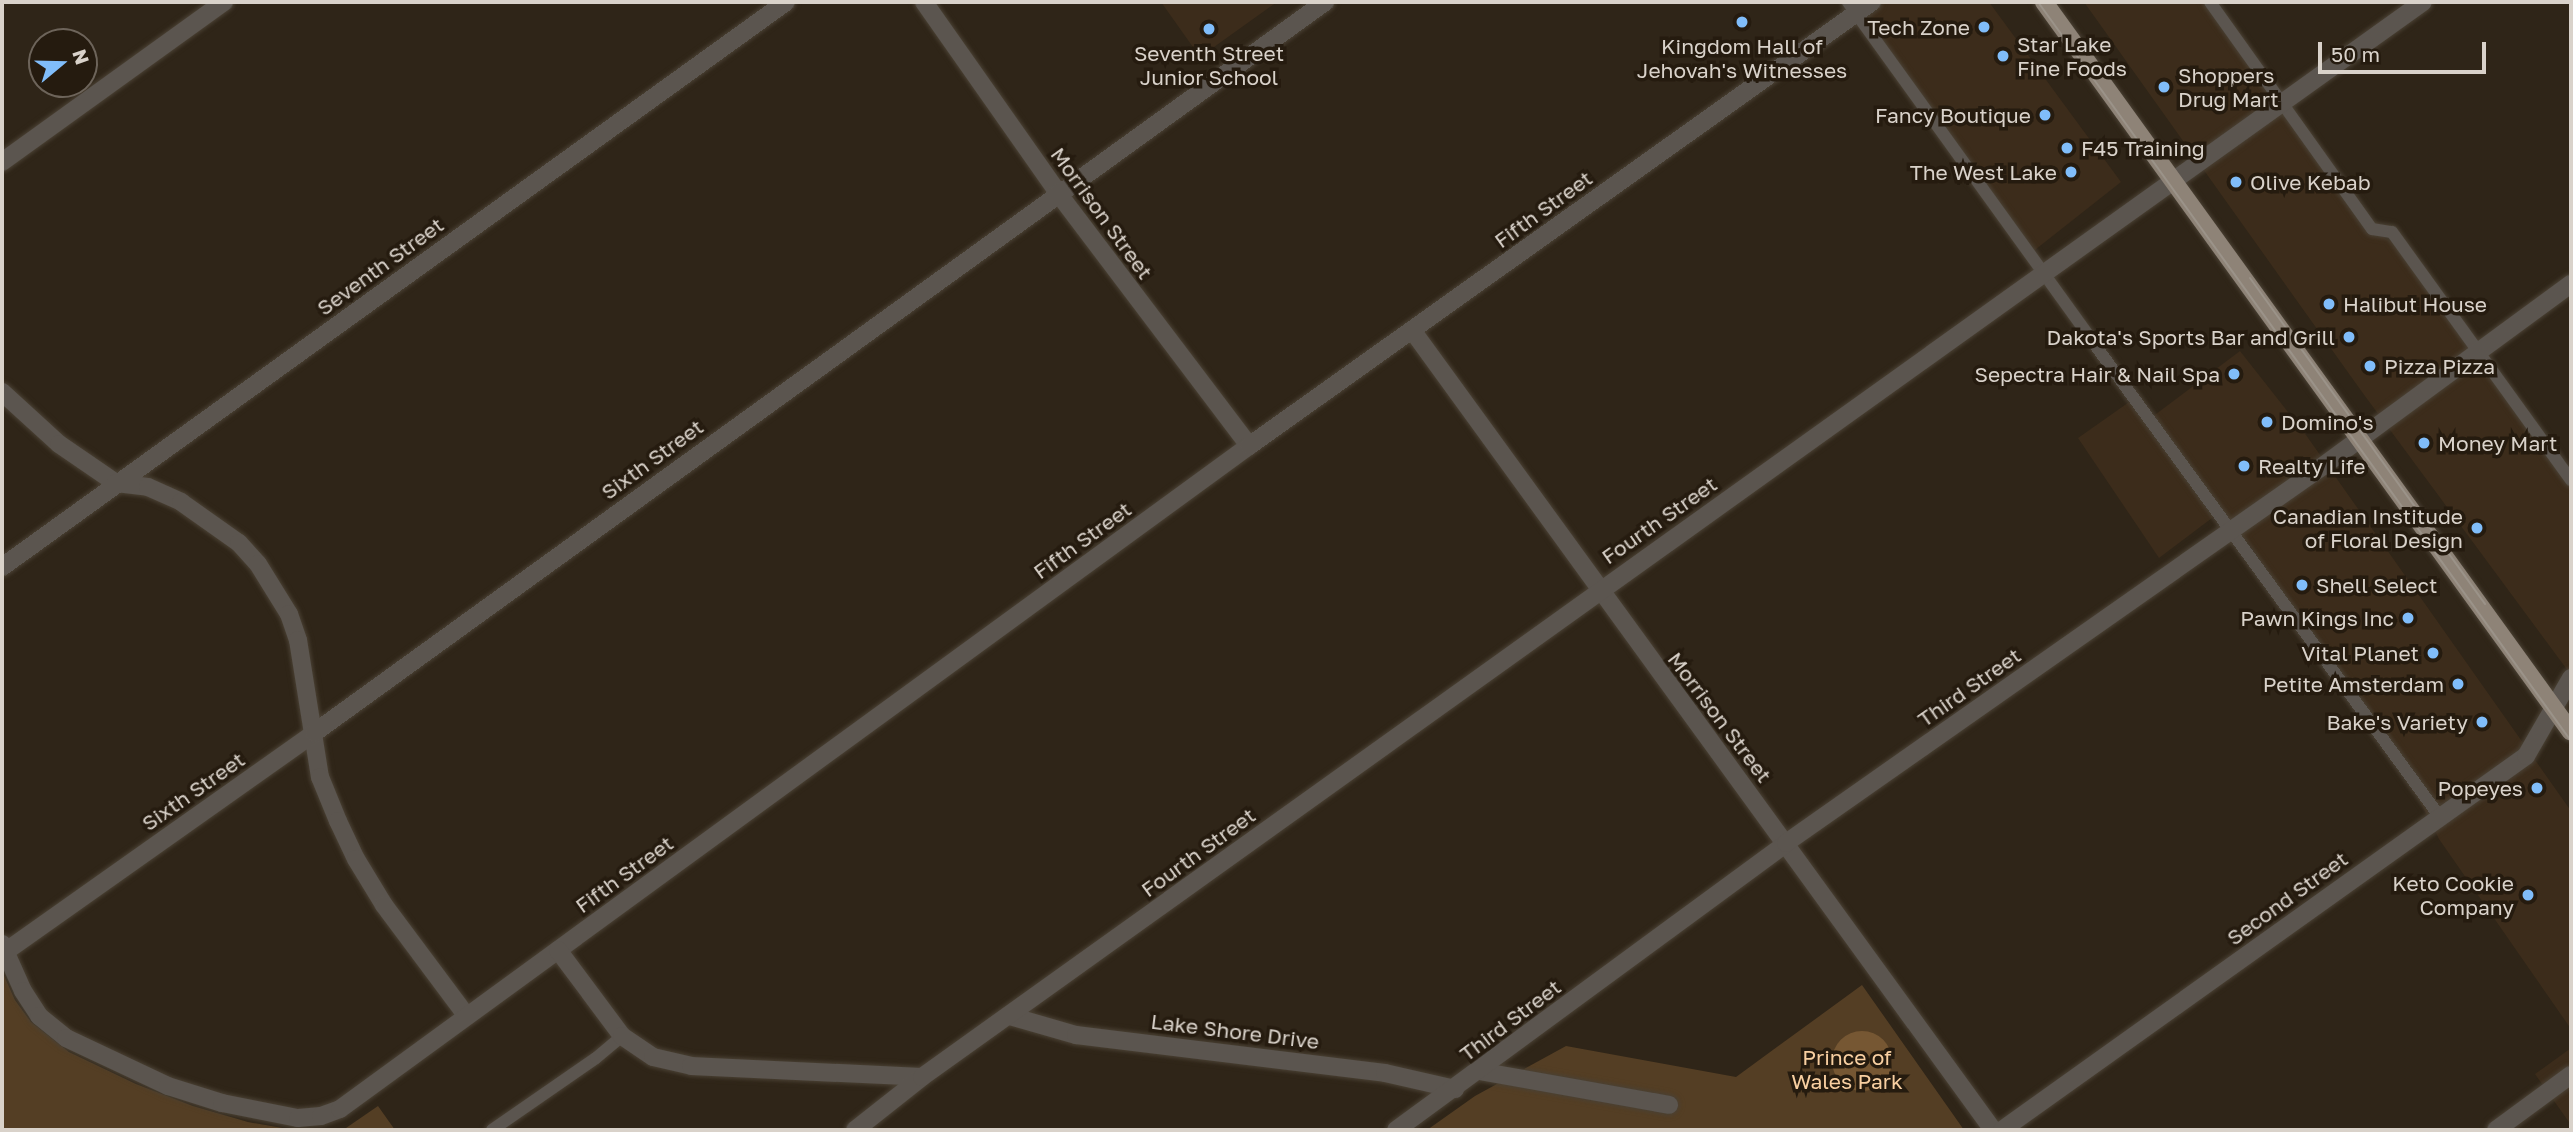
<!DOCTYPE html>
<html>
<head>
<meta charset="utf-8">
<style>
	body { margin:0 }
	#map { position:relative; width:2573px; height:1132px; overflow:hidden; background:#2f2518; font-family:"Golos Text",sans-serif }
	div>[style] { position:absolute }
	.built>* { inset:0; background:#3c2c1b }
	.green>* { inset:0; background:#543e24 }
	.water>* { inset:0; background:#765733 }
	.round { border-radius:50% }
	.roads { filter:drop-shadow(0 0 2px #4a4134) drop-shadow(0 0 2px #4a4134) }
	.lane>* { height:12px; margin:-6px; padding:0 6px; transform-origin:6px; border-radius:6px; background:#5b554f }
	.street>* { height:18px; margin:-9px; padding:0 9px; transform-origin:9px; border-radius:9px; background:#5b554f }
	.primary>* { height:18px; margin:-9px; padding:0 9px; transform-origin:9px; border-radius:9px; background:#8e8377 }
	.tram>* { height:2px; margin:-1px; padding:0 1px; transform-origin:1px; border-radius:1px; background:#9b9389 }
	.dots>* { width:19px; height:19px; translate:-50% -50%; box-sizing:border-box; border:4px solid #251b0f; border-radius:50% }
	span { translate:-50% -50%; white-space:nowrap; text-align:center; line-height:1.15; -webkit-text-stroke:7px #251b0f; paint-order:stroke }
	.poi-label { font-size:21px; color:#d9d2ca }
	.right { translate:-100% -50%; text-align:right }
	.left { translate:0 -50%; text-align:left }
	.street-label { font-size:21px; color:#d9d2ca }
	.park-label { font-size:21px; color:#f8cfa1 }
	.frame { position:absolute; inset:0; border:4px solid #d9d2ca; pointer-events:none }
	.north { position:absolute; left:28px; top:28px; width:70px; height:70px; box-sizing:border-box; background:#251b0f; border:2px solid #6d645a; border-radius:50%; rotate:71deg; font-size:19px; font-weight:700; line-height:28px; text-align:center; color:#d9d2ca }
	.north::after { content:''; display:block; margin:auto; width:24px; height:32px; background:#80bdfa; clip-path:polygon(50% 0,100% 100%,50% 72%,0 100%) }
	.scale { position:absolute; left:2318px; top:42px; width:168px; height:32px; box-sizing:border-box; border:4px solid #d9d2ca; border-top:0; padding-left:9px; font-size:21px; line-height:24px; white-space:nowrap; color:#d9d2ca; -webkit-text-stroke:5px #251b0f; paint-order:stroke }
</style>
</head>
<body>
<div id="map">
	<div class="built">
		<i style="clip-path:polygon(1161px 2px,1277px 2px,1200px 57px)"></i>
		<i style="clip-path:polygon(1844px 2px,1989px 2px,2121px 182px,2026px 257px)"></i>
		<i style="clip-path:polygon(2084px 2px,2210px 2px,2386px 239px,2411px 250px,2571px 473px,2571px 675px,2362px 392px)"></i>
		<i style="clip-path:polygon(2240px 351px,2306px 435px,2571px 811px,2571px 1029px,2439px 839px,2419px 800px,2248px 542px,2216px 515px,2159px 558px,2078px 438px,2132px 400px,2148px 420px)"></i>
		<i style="clip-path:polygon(2571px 1048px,2571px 1125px,2535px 1074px)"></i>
	</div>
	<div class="green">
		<i style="clip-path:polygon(2px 971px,15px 1000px,31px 1022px,69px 1052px,136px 1084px,193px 1106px,248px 1122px,294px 1130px,2px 1130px)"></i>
		<i style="clip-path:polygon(1862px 985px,1964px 1130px,1427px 1130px,1475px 1096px,1566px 1046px,1736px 1077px)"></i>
		<i style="clip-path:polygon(378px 1106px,395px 1130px,341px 1130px,346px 1128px)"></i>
	</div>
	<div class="water">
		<i class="round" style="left:1832px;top:1031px;width:60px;height:60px"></i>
	</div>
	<div class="roads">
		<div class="lane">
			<i style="left:1848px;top:2px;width:412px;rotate:54.2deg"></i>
			<i style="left:2210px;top:2px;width:279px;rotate:54.5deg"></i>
			<i style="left:2372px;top:229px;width:20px;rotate:9deg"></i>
			<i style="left:2392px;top:232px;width:306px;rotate:54.2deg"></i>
			<i style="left:2095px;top:345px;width:585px;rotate:53.84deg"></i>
			<i style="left:492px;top:1130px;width:126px;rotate:-34.7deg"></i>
			<i style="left:596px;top:1058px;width:34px;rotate:-40deg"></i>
		</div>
		<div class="street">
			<i style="left:924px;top:2px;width:233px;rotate:54.9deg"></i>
			<i style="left:1058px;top:193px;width:317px;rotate:52.9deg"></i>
			<i style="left:2px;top:162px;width:274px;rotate:-35.8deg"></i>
			<i style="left:1412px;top:330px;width:989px;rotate:54.01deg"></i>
			<i style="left:2px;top:392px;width:77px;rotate:42.4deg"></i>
			<i style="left:59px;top:444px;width:69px;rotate:34.4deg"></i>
			<i style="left:116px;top:483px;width:32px;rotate:7deg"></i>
			<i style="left:148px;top:487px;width:36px;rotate:24deg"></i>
			<i style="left:181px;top:502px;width:71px;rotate:35.3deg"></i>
			<i style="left:239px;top:543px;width:28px;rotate:48deg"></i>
			<i style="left:258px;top:564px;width:59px;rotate:58.2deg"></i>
			<i style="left:289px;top:614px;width:28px;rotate:71deg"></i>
			<i style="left:298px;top:640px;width:139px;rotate:80.9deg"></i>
			<i style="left:320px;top:777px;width:48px;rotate:67.8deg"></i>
			<i style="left:338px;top:821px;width:42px;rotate:64.7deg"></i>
			<i style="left:356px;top:859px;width:54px;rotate:58.7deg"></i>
			<i style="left:384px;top:905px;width:137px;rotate:53.3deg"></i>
			<i style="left:2px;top:567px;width:966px;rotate:-35.78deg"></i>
			<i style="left:2px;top:944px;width:51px;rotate:65.9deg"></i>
			<i style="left:23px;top:991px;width:30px;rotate:57deg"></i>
			<i style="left:39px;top:1016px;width:35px;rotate:39deg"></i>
			<i style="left:66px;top:1038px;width:113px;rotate:25.2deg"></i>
			<i style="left:168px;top:1086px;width:57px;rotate:17.5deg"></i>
			<i style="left:222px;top:1103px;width:77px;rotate:11.2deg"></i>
			<i style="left:298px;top:1118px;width:23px;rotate:-5deg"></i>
			<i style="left:321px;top:1116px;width:20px;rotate:-20deg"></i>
			<i style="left:340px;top:1109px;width:1125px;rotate:-36.11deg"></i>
			<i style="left:1249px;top:446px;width:765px;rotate:-35.48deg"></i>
			<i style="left:558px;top:950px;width:107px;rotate:53.3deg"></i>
			<i style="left:622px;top:1036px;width:37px;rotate:34deg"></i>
			<i style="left:653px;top:1057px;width:39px;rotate:13deg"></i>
			<i style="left:691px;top:1066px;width:231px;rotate:2.7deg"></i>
			<i style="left:5px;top:952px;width:379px;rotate:-35.3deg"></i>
			<i style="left:314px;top:733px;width:1248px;rotate:-35.87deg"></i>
			<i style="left:1010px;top:1016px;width:69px;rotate:16.1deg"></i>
			<i style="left:1076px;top:1035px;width:311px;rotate:7deg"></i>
			<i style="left:1385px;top:1073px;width:72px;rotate:12.9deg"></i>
			<i style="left:1479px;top:1071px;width:193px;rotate:10.1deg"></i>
			<i style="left:855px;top:1130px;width:85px;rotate:-38.3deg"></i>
			<i style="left:922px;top:1077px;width:1846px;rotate:-35.61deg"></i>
			<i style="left:1396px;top:1130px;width:484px;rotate:-36.3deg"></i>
			<i style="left:1786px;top:843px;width:656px;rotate:-35.07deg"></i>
			<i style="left:2323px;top:466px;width:308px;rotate:-36.3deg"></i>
			<i style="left:2002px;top:1130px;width:644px;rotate:-35.52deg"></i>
			<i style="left:2526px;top:756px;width:90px;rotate:-60deg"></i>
			<i style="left:2496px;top:1130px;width:93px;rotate:-36.3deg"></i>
		</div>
		<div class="primary">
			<i style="left:2044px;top:2px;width:900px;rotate:54.17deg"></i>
		</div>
	</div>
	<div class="tram">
		<i style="left:2038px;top:2px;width:911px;rotate:54.2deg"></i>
		<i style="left:2250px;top:278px;width:402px;rotate:54.2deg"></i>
	</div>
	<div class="dots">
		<i style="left:1742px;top:22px;background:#80bdfa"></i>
		<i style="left:1984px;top:27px;background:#80bdfa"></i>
		<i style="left:1209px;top:29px;background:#80bdfa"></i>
		<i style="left:2003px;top:56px;background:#80bdfa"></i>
		<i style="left:2164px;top:87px;background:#80bdfa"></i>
		<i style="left:2045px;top:115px;background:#80bdfa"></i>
		<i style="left:2067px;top:148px;background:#80bdfa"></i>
		<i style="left:2071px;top:172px;background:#80bdfa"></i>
		<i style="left:2236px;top:182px;background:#80bdfa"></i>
		<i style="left:2329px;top:304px;background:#80bdfa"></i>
		<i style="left:2349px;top:337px;background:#80bdfa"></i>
		<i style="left:2370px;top:366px;background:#80bdfa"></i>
		<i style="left:2234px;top:374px;background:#80bdfa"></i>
		<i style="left:2267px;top:422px;background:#80bdfa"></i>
		<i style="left:2424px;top:443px;background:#80bdfa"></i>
		<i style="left:2244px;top:466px;background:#80bdfa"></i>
		<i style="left:2477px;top:528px;background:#80bdfa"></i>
		<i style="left:2302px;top:585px;background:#80bdfa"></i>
		<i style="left:2408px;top:618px;background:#80bdfa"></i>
		<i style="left:2433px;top:653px;background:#80bdfa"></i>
		<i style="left:2458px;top:684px;background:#80bdfa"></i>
		<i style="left:2482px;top:722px;background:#80bdfa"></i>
		<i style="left:2537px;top:788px;background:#80bdfa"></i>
		<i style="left:2528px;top:895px;background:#80bdfa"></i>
	</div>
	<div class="poi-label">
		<span class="right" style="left:1970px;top:27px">Tech Zone</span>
		<span class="left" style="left:2017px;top:56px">Star Lake<br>Fine Foods</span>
		<span style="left:1742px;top:58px">Kingdom Hall of<br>Jehovah's Witnesses</span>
		<span style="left:1209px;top:65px">Seventh Street<br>Junior School</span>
		<span class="left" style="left:2178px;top:87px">Shoppers<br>Drug Mart</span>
		<span class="right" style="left:2031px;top:115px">Fancy Boutique</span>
		<span class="left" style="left:2081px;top:148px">F45 Training</span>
		<span class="right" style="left:2057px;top:172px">The West Lake</span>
		<span class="left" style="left:2250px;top:182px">Olive Kebab</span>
		<span class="left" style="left:2343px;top:304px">Halibut House</span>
		<span class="right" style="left:2335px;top:337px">Dakota's Sports Bar and Grill</span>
		<span class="left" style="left:2384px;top:366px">Pizza Pizza</span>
		<span class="right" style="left:2220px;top:374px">Sepectra Hair &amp; Nail Spa</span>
		<span class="left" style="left:2281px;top:422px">Domino's</span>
		<span class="left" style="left:2438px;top:443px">Money Mart</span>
		<span class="left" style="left:2258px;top:466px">Realty Life</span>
		<span class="right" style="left:2463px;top:528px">Canadian Institude<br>of Floral Design</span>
		<span class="left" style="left:2316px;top:585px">Shell Select</span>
		<span class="right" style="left:2394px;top:618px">Pawn Kings Inc</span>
		<span class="right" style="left:2419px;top:653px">Vital Planet</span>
		<span class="right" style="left:2444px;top:684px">Petite Amsterdam</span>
		<span class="right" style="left:2468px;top:722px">Bake's Variety</span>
		<span class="right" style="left:2523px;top:788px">Popeyes</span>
		<span class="right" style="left:2514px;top:895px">Keto Cookie<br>Company</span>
	</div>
	<div class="street-label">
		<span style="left:1543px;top:209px;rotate:-36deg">Fifth Street</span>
		<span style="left:1102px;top:213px;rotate:54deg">Morrison Street</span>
		<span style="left:380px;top:266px;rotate:-36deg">Seventh Street</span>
		<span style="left:652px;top:459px;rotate:-36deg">Sixth Street</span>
		<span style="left:1659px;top:520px;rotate:-35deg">Fourth Street</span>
		<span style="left:1082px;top:540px;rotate:-36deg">Fifth Street</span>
		<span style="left:1969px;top:687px;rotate:-35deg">Third Street</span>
		<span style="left:1720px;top:717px;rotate:53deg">Morrison Street</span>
		<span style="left:193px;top:791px;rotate:-35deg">Sixth Street</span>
		<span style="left:1198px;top:852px;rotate:-36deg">Fourth Street</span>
		<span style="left:624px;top:874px;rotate:-36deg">Fifth Street</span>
		<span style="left:2287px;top:898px;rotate:-36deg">Second Street</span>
		<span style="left:1510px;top:1020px;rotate:-37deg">Third Street</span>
		<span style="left:1235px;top:1031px;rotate:7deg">Lake Shore Drive</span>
	</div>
	<div class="park-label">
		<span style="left:1847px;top:1069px">Prince of<br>Wales Park</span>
	</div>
	<div class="frame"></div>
	<div class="north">N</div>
	<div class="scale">50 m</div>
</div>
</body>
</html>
